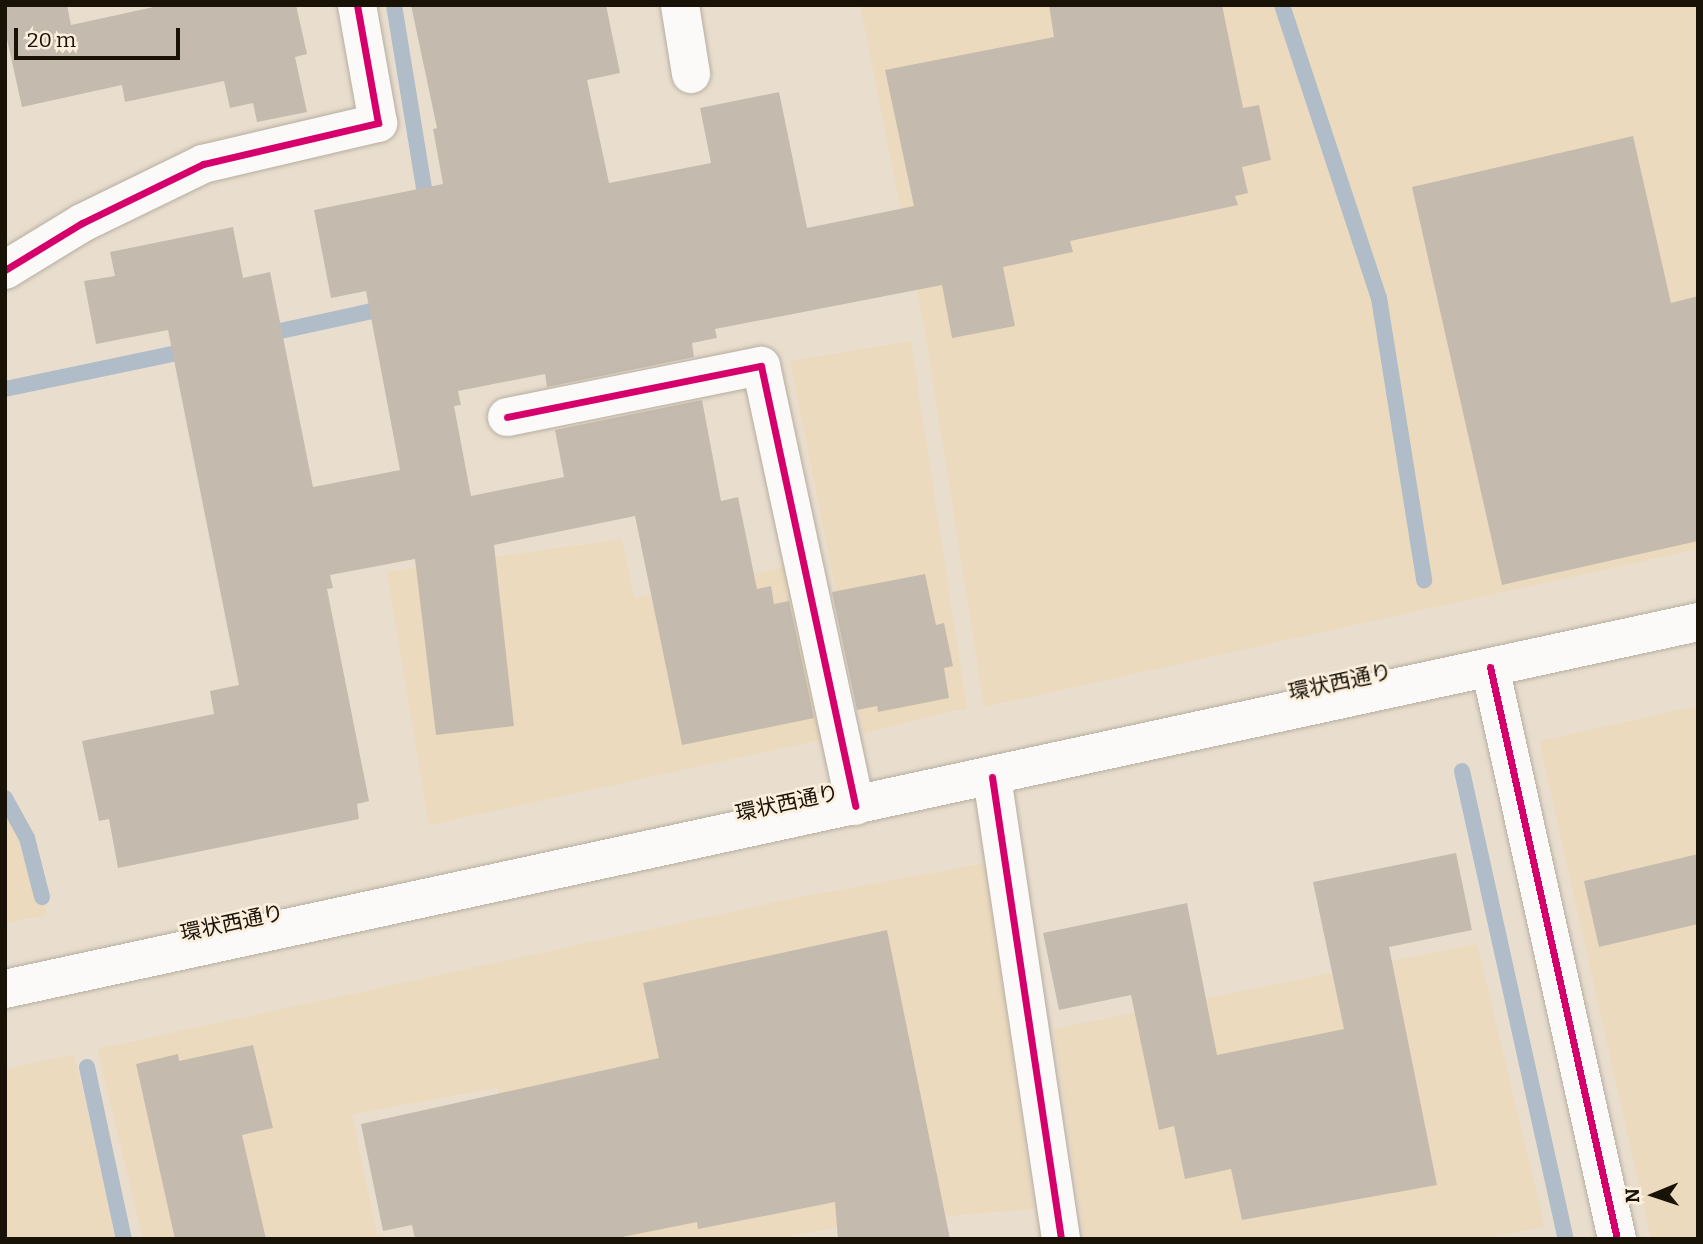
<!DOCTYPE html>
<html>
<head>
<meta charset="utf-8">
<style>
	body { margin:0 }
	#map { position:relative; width:1703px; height:1244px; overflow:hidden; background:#e9dece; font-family:Bitter,"Noto Sans JP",serif }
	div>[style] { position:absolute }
	.built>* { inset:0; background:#ecdabe }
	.stream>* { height:16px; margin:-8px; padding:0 8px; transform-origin:8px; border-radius:8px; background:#b0bcc7 }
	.building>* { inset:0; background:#c4bbae }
	.roads { filter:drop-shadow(0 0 2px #b6aea1) drop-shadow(0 0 2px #b6aea1) }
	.minor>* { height:38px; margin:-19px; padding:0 19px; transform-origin:19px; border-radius:19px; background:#fcfaf8 }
	.trunk>* { height:38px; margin:-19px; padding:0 19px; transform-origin:19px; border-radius:19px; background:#fcfaf8 }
	.cycleway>* { height:7px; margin:-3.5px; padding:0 3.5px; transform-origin:3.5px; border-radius:3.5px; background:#d6006c }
	span { translate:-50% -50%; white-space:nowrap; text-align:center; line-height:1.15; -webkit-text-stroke:5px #fcefdd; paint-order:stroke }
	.street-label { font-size:21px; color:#191207 }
	.frame { position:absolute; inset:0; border:7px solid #191207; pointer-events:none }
	.north { position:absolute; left:1619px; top:1160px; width:70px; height:70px; -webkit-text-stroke:5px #fcefdd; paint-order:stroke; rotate:268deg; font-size:19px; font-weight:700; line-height:28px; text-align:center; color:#191207 }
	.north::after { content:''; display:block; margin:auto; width:24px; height:32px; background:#191207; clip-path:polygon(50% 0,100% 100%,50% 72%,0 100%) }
	.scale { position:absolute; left:14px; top:28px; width:166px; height:32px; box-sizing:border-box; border:4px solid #191207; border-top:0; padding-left:9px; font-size:21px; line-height:24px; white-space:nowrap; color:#191207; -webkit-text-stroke:5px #fcefdd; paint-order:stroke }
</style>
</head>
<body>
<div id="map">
	<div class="built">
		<i style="clip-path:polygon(860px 5px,1698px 5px,1698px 549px,984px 707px,925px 332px)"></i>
		<i style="clip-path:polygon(911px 341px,967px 708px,864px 733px,790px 361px)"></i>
		<i style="clip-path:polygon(622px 539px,634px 598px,787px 567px,820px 740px,429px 825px,387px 572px)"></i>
		<i style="clip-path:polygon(1698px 706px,1698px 1239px,1651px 1239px,1539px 741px)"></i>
		<i style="clip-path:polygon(5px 798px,27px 838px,47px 915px,5px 923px)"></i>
		<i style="clip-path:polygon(985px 863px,1034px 1209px,859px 1224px,771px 1239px,530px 1239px,497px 1088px,352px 1114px,377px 1234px,400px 1239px,143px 1239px,97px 1049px,795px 898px)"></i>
		<i style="clip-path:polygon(1477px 944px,1545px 1227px,1479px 1239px,1084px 1239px,1054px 1029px)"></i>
		<i style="clip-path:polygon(74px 1054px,119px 1239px,5px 1239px,5px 1069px)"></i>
	</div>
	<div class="stream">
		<i style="left:394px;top:5px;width:205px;rotate:80.7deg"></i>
		<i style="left:1282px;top:5px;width:309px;rotate:71.7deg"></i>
		<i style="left:1379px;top:298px;width:286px;rotate:80.9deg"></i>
		<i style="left:262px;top:335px;width:131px;rotate:-12.3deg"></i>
		<i style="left:5px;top:389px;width:191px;rotate:-11.8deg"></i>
		<i style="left:1462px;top:771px;width:479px;rotate:77.5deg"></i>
		<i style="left:5px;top:798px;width:46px;rotate:61.2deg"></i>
		<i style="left:27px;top:838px;width:61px;rotate:75.7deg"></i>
		<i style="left:87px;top:1067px;width:176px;rotate:77.9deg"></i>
	</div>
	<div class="building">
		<i style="clip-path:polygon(5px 5px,67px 5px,71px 25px,163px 5px,296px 5px,307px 54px,295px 57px,307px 112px,257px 122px,253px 103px,230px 108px,224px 81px,125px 102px,122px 85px,22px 107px,5px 30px)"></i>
		<i style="clip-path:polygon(411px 5px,606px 5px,620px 73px,587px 80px,609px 183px,711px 163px,700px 108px,779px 92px,807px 228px,914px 206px,885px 70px,1054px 37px,1049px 5px,1222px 5px,1243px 108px,1259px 105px,1271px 160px,1242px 167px,1248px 193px,1235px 196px,1238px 205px,1070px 241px,1073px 252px,1003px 267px,1015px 326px,952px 338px,942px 285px,715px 329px,717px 338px,692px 343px,694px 357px,547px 387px,545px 374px,458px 391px,461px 405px,454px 406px,471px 496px,564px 477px,555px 430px,702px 400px,721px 501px,738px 497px,757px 589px,771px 586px,774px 604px,789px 601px,814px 718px,682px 745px,635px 516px,494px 545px,514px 726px,436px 735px,415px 559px,330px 575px,333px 588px,327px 589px,369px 801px,357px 804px,359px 819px,118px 868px,109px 819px,99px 821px,82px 741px,214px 714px,210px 691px,239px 685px,168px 330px,96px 344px,84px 281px,115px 276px,110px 252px,233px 227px,243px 278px,270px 272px,313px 487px,400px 470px,366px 291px,331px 298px,314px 210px,443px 184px,433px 129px,437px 128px)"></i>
		<i style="clip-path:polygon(1633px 136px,1671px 303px,1698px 296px,1698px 541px,1502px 585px,1412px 187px)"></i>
		<i style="clip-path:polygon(925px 574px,936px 625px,944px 623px,953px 666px,944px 668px,949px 698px,878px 712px,877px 706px,857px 710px,832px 592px)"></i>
		<i style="clip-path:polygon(1456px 853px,1472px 930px,1389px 947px,1437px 1185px,1242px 1220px,1231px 1169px,1185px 1179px,1174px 1126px,1159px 1130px,1131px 995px,1059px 1010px,1043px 933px,1187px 903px,1217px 1055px,1344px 1029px,1313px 882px)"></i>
		<i style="clip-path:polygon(1698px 854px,1698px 924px,1599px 947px,1584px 881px)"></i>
		<i style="clip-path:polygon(887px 930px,950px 1239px,838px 1239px,835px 1202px,698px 1229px,697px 1222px,612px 1239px,415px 1239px,412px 1225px,383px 1231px,361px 1124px,659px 1058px,643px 983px)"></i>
		<i style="clip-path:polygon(253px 1045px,273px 1128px,242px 1135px,266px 1239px,175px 1239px,136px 1064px,178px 1054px,179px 1061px)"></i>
	</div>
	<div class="roads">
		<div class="minor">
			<i style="left:680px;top:5px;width:70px;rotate:80.9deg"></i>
			<i style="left:5px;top:270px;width:90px;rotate:-31.4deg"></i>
			<i style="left:82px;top:223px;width:135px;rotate:-26deg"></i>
			<i style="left:203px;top:164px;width:180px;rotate:-13.2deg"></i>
			<i style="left:378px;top:123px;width:120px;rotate:-100.1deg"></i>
			<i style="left:507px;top:417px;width:259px;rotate:-11.4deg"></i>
			<i style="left:761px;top:366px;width:450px;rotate:77.9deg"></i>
			<i style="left:1490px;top:667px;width:586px;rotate:77.48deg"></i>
			<i style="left:992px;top:777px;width:467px;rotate:81.5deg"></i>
		</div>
		<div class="trunk">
			<i style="left:5px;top:989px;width:1732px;rotate:-12.23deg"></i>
		</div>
	</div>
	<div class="cycleway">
		<i style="left:5px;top:270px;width:90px;rotate:-31.4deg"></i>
		<i style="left:82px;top:223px;width:135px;rotate:-26deg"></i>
		<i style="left:203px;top:164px;width:180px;rotate:-13.2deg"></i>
		<i style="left:378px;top:123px;width:120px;rotate:-100.1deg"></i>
		<i style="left:507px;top:417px;width:259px;rotate:-11.4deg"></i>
		<i style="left:761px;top:366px;width:450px;rotate:77.9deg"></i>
		<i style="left:1490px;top:667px;width:586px;rotate:77.48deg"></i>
		<i style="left:992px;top:777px;width:467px;rotate:81.5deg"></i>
	</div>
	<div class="street-label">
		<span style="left:1340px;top:682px;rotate:-12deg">環状西通り</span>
		<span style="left:787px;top:803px;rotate:-12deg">環状西通り</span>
		<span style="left:232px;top:923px;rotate:-12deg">環状西通り</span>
	</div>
	<div class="frame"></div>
	<div class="north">N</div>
	<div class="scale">20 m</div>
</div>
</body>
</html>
